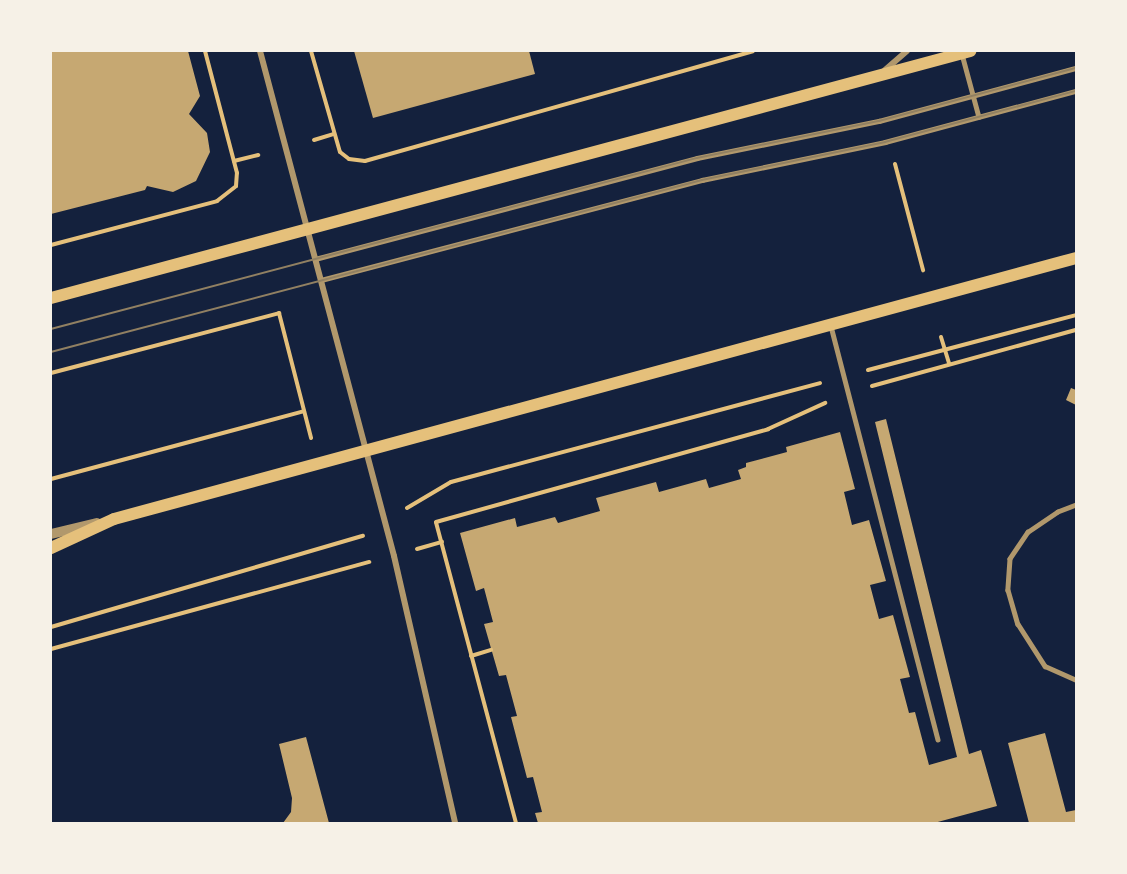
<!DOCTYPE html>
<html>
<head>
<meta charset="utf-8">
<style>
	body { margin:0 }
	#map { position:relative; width:1127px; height:874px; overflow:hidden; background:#14213d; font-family:"Zilla Slab",serif }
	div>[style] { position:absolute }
	.building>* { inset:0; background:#c6a872 }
	.path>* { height:4px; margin:-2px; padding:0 2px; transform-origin:2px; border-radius:2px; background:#e5c07b }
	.service>* { height:4.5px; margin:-2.25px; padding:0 2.25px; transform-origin:2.25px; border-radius:2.25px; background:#b1986c }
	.minor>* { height:6px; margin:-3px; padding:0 3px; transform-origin:3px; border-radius:3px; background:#b1986c }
	.tertiary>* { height:10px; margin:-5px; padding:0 5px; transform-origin:5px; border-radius:5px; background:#b1986c }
	.secondary>* { height:12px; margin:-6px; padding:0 6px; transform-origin:6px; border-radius:6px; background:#e5c07b }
	.tram>* { height:1.5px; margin:-0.75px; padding:0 0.75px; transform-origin:0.75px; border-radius:0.75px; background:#918062 }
	span { translate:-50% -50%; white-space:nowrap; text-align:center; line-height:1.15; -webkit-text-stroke:4.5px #f6f1e7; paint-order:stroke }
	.frame { position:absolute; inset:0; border:52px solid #f6f1e7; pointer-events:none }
</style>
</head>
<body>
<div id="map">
	<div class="building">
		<i style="clip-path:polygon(51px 51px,188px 51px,200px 96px,189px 114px,207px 133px,210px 152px,196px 181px,173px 192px,147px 186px,145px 190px,51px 214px)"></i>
		<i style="clip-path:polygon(354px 51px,529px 51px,535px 74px,373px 118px)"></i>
		<i style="clip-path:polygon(1071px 388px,1076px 390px,1076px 405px,1066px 400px)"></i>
		<i style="clip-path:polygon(886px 419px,969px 754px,981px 750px,997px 806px,934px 823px,538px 823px,535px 813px,542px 812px,533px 777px,527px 778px,511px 717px,517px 716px,506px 675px,499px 676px,484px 624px,493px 622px,484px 588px,476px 591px,460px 533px,515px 518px,517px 527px,555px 517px,558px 523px,600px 511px,596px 498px,656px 482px,659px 492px,706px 479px,709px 488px,741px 479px,738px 470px,746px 467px,746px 463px,787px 452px,786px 447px,840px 432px,855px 489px,844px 492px,852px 525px,869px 520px,886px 581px,870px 585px,879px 619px,893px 615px,910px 677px,900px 679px,909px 713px,915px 712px,929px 765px,957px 757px,875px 422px)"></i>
		<i style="clip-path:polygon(1045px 733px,1066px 812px,1076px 810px,1076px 823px,1029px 823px,1008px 743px)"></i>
		<i style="clip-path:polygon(306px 737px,329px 823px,283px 823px,291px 812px,292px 798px,279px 744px)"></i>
	</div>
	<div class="path">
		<i style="left:311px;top:51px;width:105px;rotate:74deg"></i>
		<i style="left:340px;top:152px;width:11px;rotate:38deg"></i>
		<i style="left:349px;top:159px;width:16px;rotate:7deg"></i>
		<i style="left:365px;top:161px;width:403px;rotate:-15.8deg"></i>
		<i style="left:314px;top:140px;width:21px;rotate:-17deg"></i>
		<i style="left:234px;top:161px;width:25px;rotate:-14deg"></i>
		<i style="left:895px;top:164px;width:110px;rotate:75.2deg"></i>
		<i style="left:51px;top:245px;width:172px;rotate:-14.8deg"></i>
		<i style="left:217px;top:201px;width:24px;rotate:-38deg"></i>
		<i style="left:236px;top:186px;width:13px;rotate:-86deg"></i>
		<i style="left:237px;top:173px;width:126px;rotate:-104.7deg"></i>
		<i style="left:941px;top:337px;width:28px;rotate:73deg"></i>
		<i style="left:868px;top:370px;width:215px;rotate:-14.8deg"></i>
		<i style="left:51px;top:373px;width:236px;rotate:-14.7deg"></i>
		<i style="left:279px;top:313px;width:129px;rotate:75.6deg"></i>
		<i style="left:872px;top:386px;width:212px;rotate:-15.4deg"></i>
		<i style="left:51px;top:479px;width:262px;rotate:-15deg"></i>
		<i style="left:407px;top:508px;width:51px;rotate:-30.6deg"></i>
		<i style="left:451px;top:482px;width:382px;rotate:-15deg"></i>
		<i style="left:417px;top:549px;width:26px;rotate:-16deg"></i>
		<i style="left:51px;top:627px;width:325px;rotate:-16.3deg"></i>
		<i style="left:51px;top:649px;width:330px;rotate:-15.3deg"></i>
		<i style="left:471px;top:656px;width:21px;rotate:-17deg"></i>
		<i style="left:516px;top:823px;width:311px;rotate:-104.9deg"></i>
		<i style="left:436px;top:522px;width:345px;rotate:-15.6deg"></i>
		<i style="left:768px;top:429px;width:63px;rotate:-24.5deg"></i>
	</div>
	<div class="service">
		<i style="left:962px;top:54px;width:65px;rotate:74.9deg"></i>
		<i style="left:315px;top:259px;width:395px;rotate:-14.8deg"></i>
		<i style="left:697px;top:158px;width:186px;rotate:-11.5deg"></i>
		<i style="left:879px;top:121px;width:204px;rotate:-15.1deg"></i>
		<i style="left:321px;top:280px;width:394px;rotate:-14.7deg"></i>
		<i style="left:702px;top:180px;width:187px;rotate:-11.7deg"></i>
		<i style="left:885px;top:142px;width:198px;rotate:-15deg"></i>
		<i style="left:831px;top:326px;width:427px;rotate:75.5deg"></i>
		<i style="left:1076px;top:505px;width:19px;rotate:159deg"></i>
		<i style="left:1058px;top:512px;width:36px;rotate:146deg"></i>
		<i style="left:1028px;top:532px;width:32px;rotate:124deg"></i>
		<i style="left:1010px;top:559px;width:31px;rotate:94deg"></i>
		<i style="left:1008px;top:590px;width:35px;rotate:74deg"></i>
		<i style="left:1018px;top:624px;width:50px;rotate:57.3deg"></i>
		<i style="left:1045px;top:666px;width:34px;rotate:24deg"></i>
	</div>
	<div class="minor">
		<i style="left:260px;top:51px;width:522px;rotate:75.14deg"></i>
		<i style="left:394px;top:556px;width:274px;rotate:77.1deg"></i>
		<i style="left:885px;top:70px;width:29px;rotate:-41deg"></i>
	</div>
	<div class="tertiary">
		<i style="left:51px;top:534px;width:47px;rotate:-13.4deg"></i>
	</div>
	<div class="secondary">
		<i style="left:51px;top:298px;width:952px;rotate:-15.04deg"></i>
		<i style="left:51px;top:548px;width:69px;rotate:-24.7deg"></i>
		<i style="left:114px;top:519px;width:997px;rotate:-15.18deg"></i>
	</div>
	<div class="tram">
		<i style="left:51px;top:329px;width:668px;rotate:-14.83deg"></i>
		<i style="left:697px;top:158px;width:186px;rotate:-11.5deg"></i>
		<i style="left:879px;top:121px;width:204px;rotate:-15.1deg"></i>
		<i style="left:51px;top:352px;width:673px;rotate:-14.8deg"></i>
		<i style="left:702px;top:180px;width:187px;rotate:-11.7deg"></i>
		<i style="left:885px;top:142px;width:198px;rotate:-15deg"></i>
	</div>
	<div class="frame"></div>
</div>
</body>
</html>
